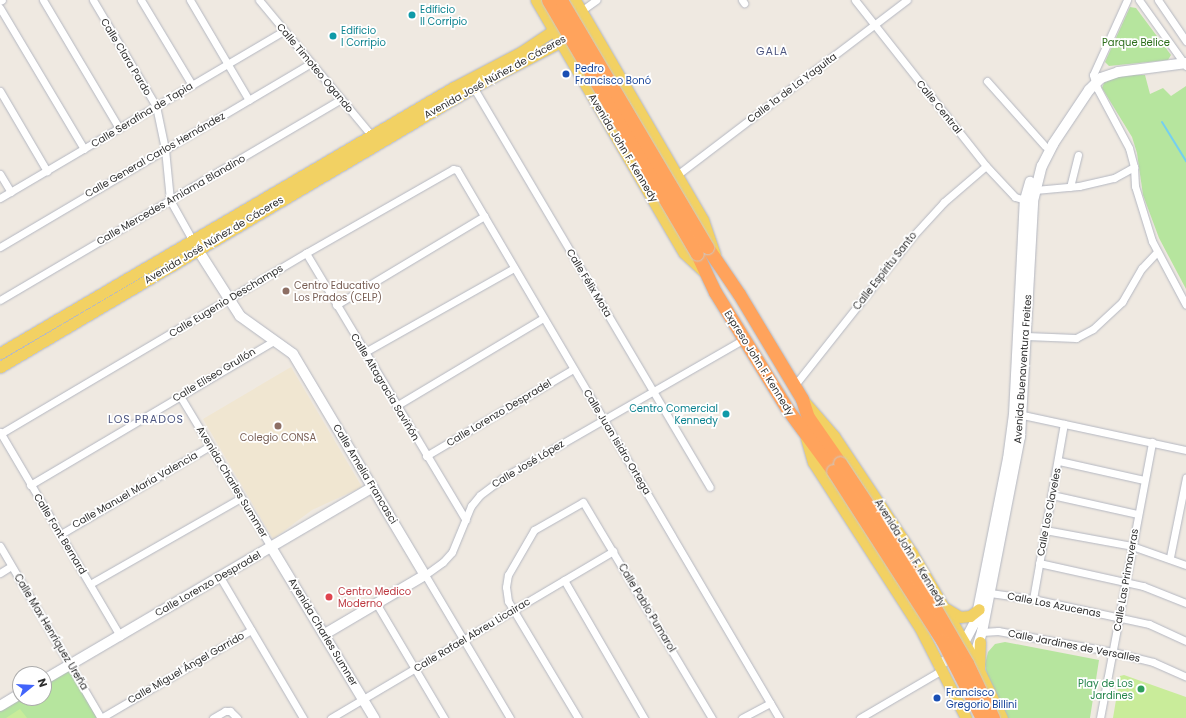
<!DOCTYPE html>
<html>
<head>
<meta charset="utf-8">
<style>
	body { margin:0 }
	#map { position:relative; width:1186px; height:718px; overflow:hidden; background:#efe9e1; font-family:Poppins,sans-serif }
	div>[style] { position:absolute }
	.education>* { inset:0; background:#f0e6d1 }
	.green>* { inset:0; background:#b6e59e }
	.pitch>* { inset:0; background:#c9ec9a }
	.stream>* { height:2px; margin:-1px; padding:0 1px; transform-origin:1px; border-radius:1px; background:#75cff0 }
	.roads { filter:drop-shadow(0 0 1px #b4b7c1) drop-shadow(0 0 1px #b4b7c1) }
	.street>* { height:7px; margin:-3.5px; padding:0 3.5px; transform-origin:3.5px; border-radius:3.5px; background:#fff }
	.secondary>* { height:10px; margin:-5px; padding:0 5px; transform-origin:5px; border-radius:5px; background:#fff }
	.primary>* { height:11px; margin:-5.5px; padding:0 5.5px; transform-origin:5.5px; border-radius:5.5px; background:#f2d163 }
	.highway>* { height:13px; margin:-6.5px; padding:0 6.5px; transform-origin:6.5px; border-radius:6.5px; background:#ffa35c }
	.bridges { filter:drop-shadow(0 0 1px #c9c9c9) drop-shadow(0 0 1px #c9c9c9) }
	.highway-bridge>* { height:13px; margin:-6.5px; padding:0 6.5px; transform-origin:6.5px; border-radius:6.5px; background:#ffa35c }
	.dots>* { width:11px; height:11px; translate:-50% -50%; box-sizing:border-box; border:2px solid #fff; border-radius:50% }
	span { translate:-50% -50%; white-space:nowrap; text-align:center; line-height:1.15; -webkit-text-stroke:3.5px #fff; paint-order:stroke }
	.culture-label { font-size:10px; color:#0d838f }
	.left { translate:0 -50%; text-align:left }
	.right { translate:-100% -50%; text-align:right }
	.park-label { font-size:10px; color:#2c6e1b }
	.street-label { font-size:10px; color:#2e2e2e }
	.transit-label { font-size:10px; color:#164399 }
	.education-label { font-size:10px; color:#785e54 }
	.health-label { font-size:10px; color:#be3a42 }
	.leisure-label { font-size:10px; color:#27864d }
	.neighbourhood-label { font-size:11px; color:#4d5680; letter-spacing:1px }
	.north { position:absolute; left:12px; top:666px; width:40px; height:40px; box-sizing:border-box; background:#fff; border:1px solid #ababab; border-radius:50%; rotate:72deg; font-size:11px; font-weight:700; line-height:16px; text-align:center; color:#2e2e2e }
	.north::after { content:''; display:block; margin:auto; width:14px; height:18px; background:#4264fb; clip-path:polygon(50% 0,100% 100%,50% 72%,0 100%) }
</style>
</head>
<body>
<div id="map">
	<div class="education">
		<i style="clip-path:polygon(291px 367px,362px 487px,312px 510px,273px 539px,203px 419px)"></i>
	</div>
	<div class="green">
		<i style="clip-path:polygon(1130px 7px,1136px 8px,1171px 55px,1168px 60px,1109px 66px,1105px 62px)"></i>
		<i style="clip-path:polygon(1126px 75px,1145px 75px,1150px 94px,1163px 88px,1171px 96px,1186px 86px,1186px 289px,1159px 238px,1143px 195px,1137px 153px,1132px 137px,1102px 88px,1104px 83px,1114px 77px)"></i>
		<i style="clip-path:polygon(1005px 642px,1099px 660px,1090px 718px,1006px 718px,987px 676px,985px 664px,988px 652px,995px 644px)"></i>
		<i style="clip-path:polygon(68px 666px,97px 718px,0 718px,0 707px,20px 698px,44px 698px,44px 680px)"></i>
	</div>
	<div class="pitch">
		<i style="clip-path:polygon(1124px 675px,1186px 697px,1186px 718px,1113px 718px,1120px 676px)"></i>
		<i style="clip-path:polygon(20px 709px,27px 718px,6px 718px)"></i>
	</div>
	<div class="stream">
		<i style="left:1162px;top:122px;width:46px;rotate:58.4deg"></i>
	</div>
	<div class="roads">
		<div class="street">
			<i style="left:43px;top:0;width:149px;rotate:59.3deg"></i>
			<i style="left:93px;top:0;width:123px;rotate:59.3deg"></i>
			<i style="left:156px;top:106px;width:44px;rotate:78.2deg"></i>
			<i style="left:165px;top:149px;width:51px;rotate:84.4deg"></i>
			<i style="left:170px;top:200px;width:49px;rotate:60.8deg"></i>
			<i style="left:141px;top:0;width:99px;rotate:59deg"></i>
			<i style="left:190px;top:0;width:116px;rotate:59.5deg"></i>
			<i style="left:259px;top:0;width:175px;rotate:50.3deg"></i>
			<i style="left:742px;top:0;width:4px;rotate:56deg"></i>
			<i style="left:855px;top:0;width:211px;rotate:51.7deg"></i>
			<i style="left:986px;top:166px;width:42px;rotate:46.9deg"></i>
			<i style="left:1015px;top:197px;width:15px;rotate:16deg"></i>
			<i style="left:1127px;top:0;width:82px;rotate:114.4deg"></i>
			<i style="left:1093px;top:75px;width:14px;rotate:73deg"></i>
			<i style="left:1097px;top:88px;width:68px;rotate:61.9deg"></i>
			<i style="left:1129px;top:148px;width:20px;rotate:75deg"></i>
			<i style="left:1134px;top:167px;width:19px;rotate:87deg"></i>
			<i style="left:1135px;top:186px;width:58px;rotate:72.8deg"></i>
			<i style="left:1152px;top:241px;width:72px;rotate:62deg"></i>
			<i style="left:1139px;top:0;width:81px;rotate:54.5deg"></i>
			<i style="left:1158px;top:0;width:50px;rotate:55.7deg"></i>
			<i style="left:0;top:1px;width:2px;rotate:-27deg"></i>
			<i style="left:0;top:8px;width:164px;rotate:59.2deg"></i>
			<i style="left:581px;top:11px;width:19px;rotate:-36deg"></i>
			<i style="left:987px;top:81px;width:87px;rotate:48.3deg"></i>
			<i style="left:472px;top:85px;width:467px;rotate:59.4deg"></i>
			<i style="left:0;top:91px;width:93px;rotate:59.6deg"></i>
			<i style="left:0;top:174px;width:21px;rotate:59deg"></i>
			<i style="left:677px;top:175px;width:289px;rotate:-37.3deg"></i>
			<i style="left:1070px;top:187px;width:33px;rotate:-76deg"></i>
			<i style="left:1035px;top:190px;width:44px;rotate:-5.2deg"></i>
			<i style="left:1079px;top:186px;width:36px;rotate:-13deg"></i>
			<i style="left:1114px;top:178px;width:23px;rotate:-29deg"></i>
			<i style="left:0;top:198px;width:329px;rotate:-30.5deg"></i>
			<i style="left:0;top:247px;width:361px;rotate:-30.6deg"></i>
			<i style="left:306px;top:253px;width:311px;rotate:59.1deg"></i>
			<i style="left:0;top:300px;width:396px;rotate:-30.5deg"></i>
			<i style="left:336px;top:305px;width:173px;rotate:-31deg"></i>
			<i style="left:1026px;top:336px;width:50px;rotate:2.3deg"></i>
			<i style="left:1076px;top:338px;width:19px;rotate:-28deg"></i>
			<i style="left:1093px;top:329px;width:40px;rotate:-43deg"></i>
			<i style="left:1122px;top:302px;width:39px;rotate:-60deg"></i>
			<i style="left:1142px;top:268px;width:22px;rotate:-47deg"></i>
			<i style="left:365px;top:352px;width:171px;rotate:-29.4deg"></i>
			<i style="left:794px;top:386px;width:190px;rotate:-51.6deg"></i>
			<i style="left:912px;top:237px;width:47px;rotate:-47.6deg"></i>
			<i style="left:944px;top:202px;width:55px;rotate:-40.6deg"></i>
			<i style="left:180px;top:396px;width:176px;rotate:58.9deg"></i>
			<i style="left:396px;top:406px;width:171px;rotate:-30.9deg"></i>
			<i style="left:1018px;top:414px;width:172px;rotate:12.1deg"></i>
			<i style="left:0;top:432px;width:237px;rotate:59.5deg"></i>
			<i style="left:0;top:434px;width:356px;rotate:-30.6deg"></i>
			<i style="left:306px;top:253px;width:169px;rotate:-29.7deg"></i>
			<i style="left:453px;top:169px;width:4px;rotate:14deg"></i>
			<i style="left:457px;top:170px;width:636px;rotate:59.56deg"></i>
			<i style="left:426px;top:456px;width:171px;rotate:-30.6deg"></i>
			<i style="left:1059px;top:461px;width:87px;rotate:12.6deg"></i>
			<i style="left:30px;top:485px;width:285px;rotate:-30.6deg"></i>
			<i style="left:1052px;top:495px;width:88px;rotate:12.5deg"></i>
			<i style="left:1045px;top:530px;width:88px;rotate:10.4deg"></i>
			<i style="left:1132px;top:546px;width:57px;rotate:19.4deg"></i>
			<i style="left:61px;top:534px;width:173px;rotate:-30.6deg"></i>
			<i style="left:0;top:546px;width:199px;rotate:59.6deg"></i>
			<i style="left:1170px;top:557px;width:81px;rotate:-78.6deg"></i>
			<i style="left:1039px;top:563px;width:107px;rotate:12.5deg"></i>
			<i style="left:1143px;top:586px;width:46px;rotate:21.6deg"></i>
			<i style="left:0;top:573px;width:13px;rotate:-32deg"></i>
			<i style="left:220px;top:577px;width:164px;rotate:59.5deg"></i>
			<i style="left:564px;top:580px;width:160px;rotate:59.9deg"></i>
			<i style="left:90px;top:584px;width:174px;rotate:-29.7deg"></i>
			<i style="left:990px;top:593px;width:43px;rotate:7.9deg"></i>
			<i style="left:1033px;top:599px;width:119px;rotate:12.2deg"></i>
			<i style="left:1149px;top:624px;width:41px;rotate:24.7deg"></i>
			<i style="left:1033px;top:599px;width:178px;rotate:-80deg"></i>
			<i style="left:376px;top:603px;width:134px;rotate:59.4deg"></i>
			<i style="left:982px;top:632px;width:16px;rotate:-4deg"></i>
			<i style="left:998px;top:631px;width:117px;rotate:10.3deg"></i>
			<i style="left:1113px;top:652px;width:41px;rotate:14deg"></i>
			<i style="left:1153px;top:662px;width:36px;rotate:24deg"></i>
			<i style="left:101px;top:718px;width:174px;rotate:-30.4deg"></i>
			<i style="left:213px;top:718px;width:14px;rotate:-30deg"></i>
			<i style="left:225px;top:711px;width:5px"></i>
			<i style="left:230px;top:711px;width:10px;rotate:45deg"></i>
			<i style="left:331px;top:718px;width:328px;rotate:-30.6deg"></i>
			<i style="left:510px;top:718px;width:166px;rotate:-120.7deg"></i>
			<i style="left:425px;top:575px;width:22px;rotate:-36deg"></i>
			<i style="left:443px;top:562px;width:13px;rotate:-48deg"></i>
			<i style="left:452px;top:552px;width:50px;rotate:-67.6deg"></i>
			<i style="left:471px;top:506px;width:14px;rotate:-51deg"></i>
			<i style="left:480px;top:495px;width:30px;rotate:-37deg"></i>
			<i style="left:504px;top:477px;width:277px;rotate:-29.9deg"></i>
			<i style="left:578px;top:718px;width:136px;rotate:-120.9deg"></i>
			<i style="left:508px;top:601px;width:14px;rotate:-98deg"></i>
			<i style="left:506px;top:587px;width:12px;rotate:-81deg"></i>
			<i style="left:508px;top:575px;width:52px;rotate:-60deg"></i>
			<i style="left:534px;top:530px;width:56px;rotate:-29.7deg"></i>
			<i style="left:583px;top:502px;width:252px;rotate:59.2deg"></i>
			<i style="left:742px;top:718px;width:32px;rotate:-28deg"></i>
			<i style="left:860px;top:718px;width:95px;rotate:-30.3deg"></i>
			<i style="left:1100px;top:718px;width:281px;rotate:-79.3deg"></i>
		</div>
		<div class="secondary">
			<i style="left:198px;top:250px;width:78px;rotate:57.5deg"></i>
			<i style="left:240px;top:316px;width:65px;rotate:35.6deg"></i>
			<i style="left:293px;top:354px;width:257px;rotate:59.2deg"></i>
			<i style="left:425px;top:575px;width:116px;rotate:149.5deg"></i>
			<i style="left:271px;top:547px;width:200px;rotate:58.9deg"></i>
			<i style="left:977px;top:648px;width:17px;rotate:-73deg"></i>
			<i style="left:982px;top:632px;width:199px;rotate:-79deg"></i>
			<i style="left:1020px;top:437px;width:236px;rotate:-86.8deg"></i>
			<i style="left:1033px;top:201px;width:36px;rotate:-76deg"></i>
			<i style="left:1042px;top:166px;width:25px;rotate:-63deg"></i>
			<i style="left:1053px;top:144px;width:65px;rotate:-56.3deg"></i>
			<i style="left:1089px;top:90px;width:17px;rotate:-45deg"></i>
			<i style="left:1101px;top:78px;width:18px;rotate:-19deg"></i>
			<i style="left:1118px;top:72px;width:69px;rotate:-7.5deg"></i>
			<i style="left:939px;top:665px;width:24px;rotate:-33deg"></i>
			<i style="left:959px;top:652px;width:36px;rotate:-62deg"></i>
			<i style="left:976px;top:620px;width:164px;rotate:-78.8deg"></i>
			<i style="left:1008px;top:459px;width:45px;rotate:-82.4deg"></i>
			<i style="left:1014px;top:414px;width:214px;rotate:-87.1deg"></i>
			<i style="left:1025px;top:200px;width:19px;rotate:-74deg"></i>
			<i style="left:44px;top:680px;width:381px;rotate:-30.4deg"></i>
			<i style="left:0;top:706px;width:23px;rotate:-31deg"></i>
		</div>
		<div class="primary">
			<i style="left:536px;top:0;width:293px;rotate:59.7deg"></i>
			<i style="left:684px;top:253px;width:26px;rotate:43deg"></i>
			<i style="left:575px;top:0;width:255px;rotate:59.8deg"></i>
			<i style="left:703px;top:220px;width:36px;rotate:71deg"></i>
			<i style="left:0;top:353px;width:526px;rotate:-30.37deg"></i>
			<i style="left:454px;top:87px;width:76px;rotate:-27.6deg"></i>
			<i style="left:521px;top:52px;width:58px;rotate:-33.7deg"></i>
			<i style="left:0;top:367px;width:551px;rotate:-30.57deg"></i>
			<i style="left:474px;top:87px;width:97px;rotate:-27.6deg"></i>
			<i style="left:560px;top:42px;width:25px;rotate:-40deg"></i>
			<i style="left:579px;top:26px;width:15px;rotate:-82deg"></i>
			<i style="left:803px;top:400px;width:48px;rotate:49.3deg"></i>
			<i style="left:834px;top:436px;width:141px;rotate:56.3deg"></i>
			<i style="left:912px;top:553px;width:119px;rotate:59.8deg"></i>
			<i style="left:972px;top:656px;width:69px;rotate:64.2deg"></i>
			<i style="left:806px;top:438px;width:25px;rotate:74deg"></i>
			<i style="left:813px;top:462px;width:197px;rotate:57.2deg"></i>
			<i style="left:920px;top:628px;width:101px;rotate:62.9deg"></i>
			<i style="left:945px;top:608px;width:17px;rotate:31deg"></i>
			<i style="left:960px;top:617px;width:10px;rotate:-6deg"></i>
			<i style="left:970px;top:616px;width:11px;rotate:-38deg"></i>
			<i style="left:979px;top:668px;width:26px;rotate:-88deg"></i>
		</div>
		<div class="highway">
			<i style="left:707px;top:247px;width:57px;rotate:55.8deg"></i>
			<i style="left:739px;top:294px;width:122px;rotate:59deg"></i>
			<i style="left:802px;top:399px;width:19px;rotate:72deg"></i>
			<i style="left:808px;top:417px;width:56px;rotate:55.2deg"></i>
			<i style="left:697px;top:254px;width:42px;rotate:64.7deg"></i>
			<i style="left:715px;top:292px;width:139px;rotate:58.3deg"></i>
			<i style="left:788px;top:410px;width:76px;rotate:53.6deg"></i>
		</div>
	</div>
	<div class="bridges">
		<div class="highway-bridge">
			<i style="left:548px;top:0;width:294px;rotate:59.6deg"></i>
			<i style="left:561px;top:0;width:287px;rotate:59.4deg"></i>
			<i style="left:840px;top:463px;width:157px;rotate:56.4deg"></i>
			<i style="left:927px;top:594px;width:80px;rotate:59.9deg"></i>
			<i style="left:967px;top:663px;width:61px;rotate:64.7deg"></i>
			<i style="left:833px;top:471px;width:201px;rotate:57.2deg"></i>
			<i style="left:942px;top:640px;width:88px;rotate:62.9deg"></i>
		</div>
	</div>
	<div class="dots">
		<i style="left:412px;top:15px;background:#0f9aa8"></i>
		<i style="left:333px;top:36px;background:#0f9aa8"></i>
		<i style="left:566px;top:74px;background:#1a4fb4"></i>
		<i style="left:286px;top:291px;background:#8d6e63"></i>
		<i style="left:726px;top:414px;background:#0f9aa8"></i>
		<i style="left:278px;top:426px;background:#8d6e63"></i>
		<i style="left:329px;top:597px;background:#e0444e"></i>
		<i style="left:1141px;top:689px;background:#2e9e5b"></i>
		<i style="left:937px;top:698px;background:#1a4fb4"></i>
	</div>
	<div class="culture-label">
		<span class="left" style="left:420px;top:15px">Edificio<br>II Corripio</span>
		<span class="left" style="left:341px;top:36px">Edificio<br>I Corripio</span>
		<span class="right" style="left:718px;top:414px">Centro Comercial<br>Kennedy</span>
	</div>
	<div class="park-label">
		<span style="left:1136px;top:43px">Parque Belice</span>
	</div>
	<div class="street-label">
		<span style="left:126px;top:57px;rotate:59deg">Calle Clara Pardo</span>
		<span style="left:315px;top:68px;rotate:50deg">Calle Timoteo Ogando</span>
		<span style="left:495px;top:77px;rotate:-29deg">Avenida José Núñez de Cáceres</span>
		<span style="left:792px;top:88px;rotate:-37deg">Calle 1a de La Yaguita</span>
		<span style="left:939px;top:107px;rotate:51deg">Calle Central</span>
		<span style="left:142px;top:115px;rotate:-31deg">Calle Serafina de Tapia</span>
		<span style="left:623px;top:148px;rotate:59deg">Avenida John F. Kennedy</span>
		<span style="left:155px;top:155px;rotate:-30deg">Calle General Carlos Hernández</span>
		<span style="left:171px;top:200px;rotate:-30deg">Calle Mercedes Amiama Blandino</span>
		<span style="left:214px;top:240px;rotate:-31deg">Avenida José Núñez de Cáceres</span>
		<span style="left:885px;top:271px;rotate:-52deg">Calle Espíritu Santo</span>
		<span style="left:589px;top:283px;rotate:59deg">Calle Félix Mota</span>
		<span style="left:226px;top:301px;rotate:-31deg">Calle Eugenio Deschamps</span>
		<span style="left:759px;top:363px;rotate:58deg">Expreso John F. Kennedy</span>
		<span style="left:1023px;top:369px;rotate:-86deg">Avenida Buenaventura Freites</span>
		<span style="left:214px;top:375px;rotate:-31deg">Calle Eliseo Grullón</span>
		<span style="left:385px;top:387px;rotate:59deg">Calle Altagracia Saviñón</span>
		<span style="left:499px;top:413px;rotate:-31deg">Calle Lorenzo Despradel</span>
		<span style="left:617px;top:442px;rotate:59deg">Calle Juan Isidro Ortega</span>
		<span style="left:528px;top:464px;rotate:-31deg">Calle José López</span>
		<span style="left:365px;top:474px;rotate:59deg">Calle Amelia Francasci</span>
		<span style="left:232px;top:482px;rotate:59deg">Avenida Charles Summer</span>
		<span style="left:135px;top:490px;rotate:-30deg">Calle Manuel María Valencia</span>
		<span style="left:1049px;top:512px;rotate:-79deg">Calle Los Claveles</span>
		<span style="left:60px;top:534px;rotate:59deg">Calle Font Bernard</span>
		<span style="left:910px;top:553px;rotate:58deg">Avenida John F. Kennedy</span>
		<span style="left:1126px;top:580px;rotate:-80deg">Calle Las Primaveras</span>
		<span style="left:208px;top:584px;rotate:-30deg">Calle Lorenzo Despradel</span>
		<span style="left:1054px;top:605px;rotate:11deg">Calle Los Azucenas</span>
		<span style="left:647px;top:608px;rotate:59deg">Calle Pablo Pumarol</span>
		<span style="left:51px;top:632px;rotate:59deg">Calle Max Henríquez Ureña</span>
		<span style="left:323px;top:632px;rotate:59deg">Avenida Charles Sumner</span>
		<span style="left:472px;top:635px;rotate:-31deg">Calle Rafael Abreu Licairac</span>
		<span style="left:1074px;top:646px;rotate:11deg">Calle Jardines de Versalles</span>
		<span style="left:186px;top:668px;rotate:-30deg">Calle Miguel Ángel Garrido</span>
	</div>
	<div class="transit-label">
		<span class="left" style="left:575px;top:74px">Pedro<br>Francisco Bonó</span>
		<span class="left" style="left:946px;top:698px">Francisco<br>Gregorio Billini</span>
	</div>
	<div class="education-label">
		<span class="left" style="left:294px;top:291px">Centro Educativo<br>Los Prados (CELP)</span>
		<span style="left:278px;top:438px">Colegio CONSA</span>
	</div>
	<div class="health-label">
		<span class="left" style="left:338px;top:597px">Centro Medico<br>Moderno</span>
	</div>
	<div class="leisure-label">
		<span class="right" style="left:1133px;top:689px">Play de Los<br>Jardines</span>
	</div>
	<div class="neighbourhood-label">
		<span style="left:772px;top:51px">GALA</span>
		<span style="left:146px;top:419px">LOS PRADOS</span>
	</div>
	<div class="north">N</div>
</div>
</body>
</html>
